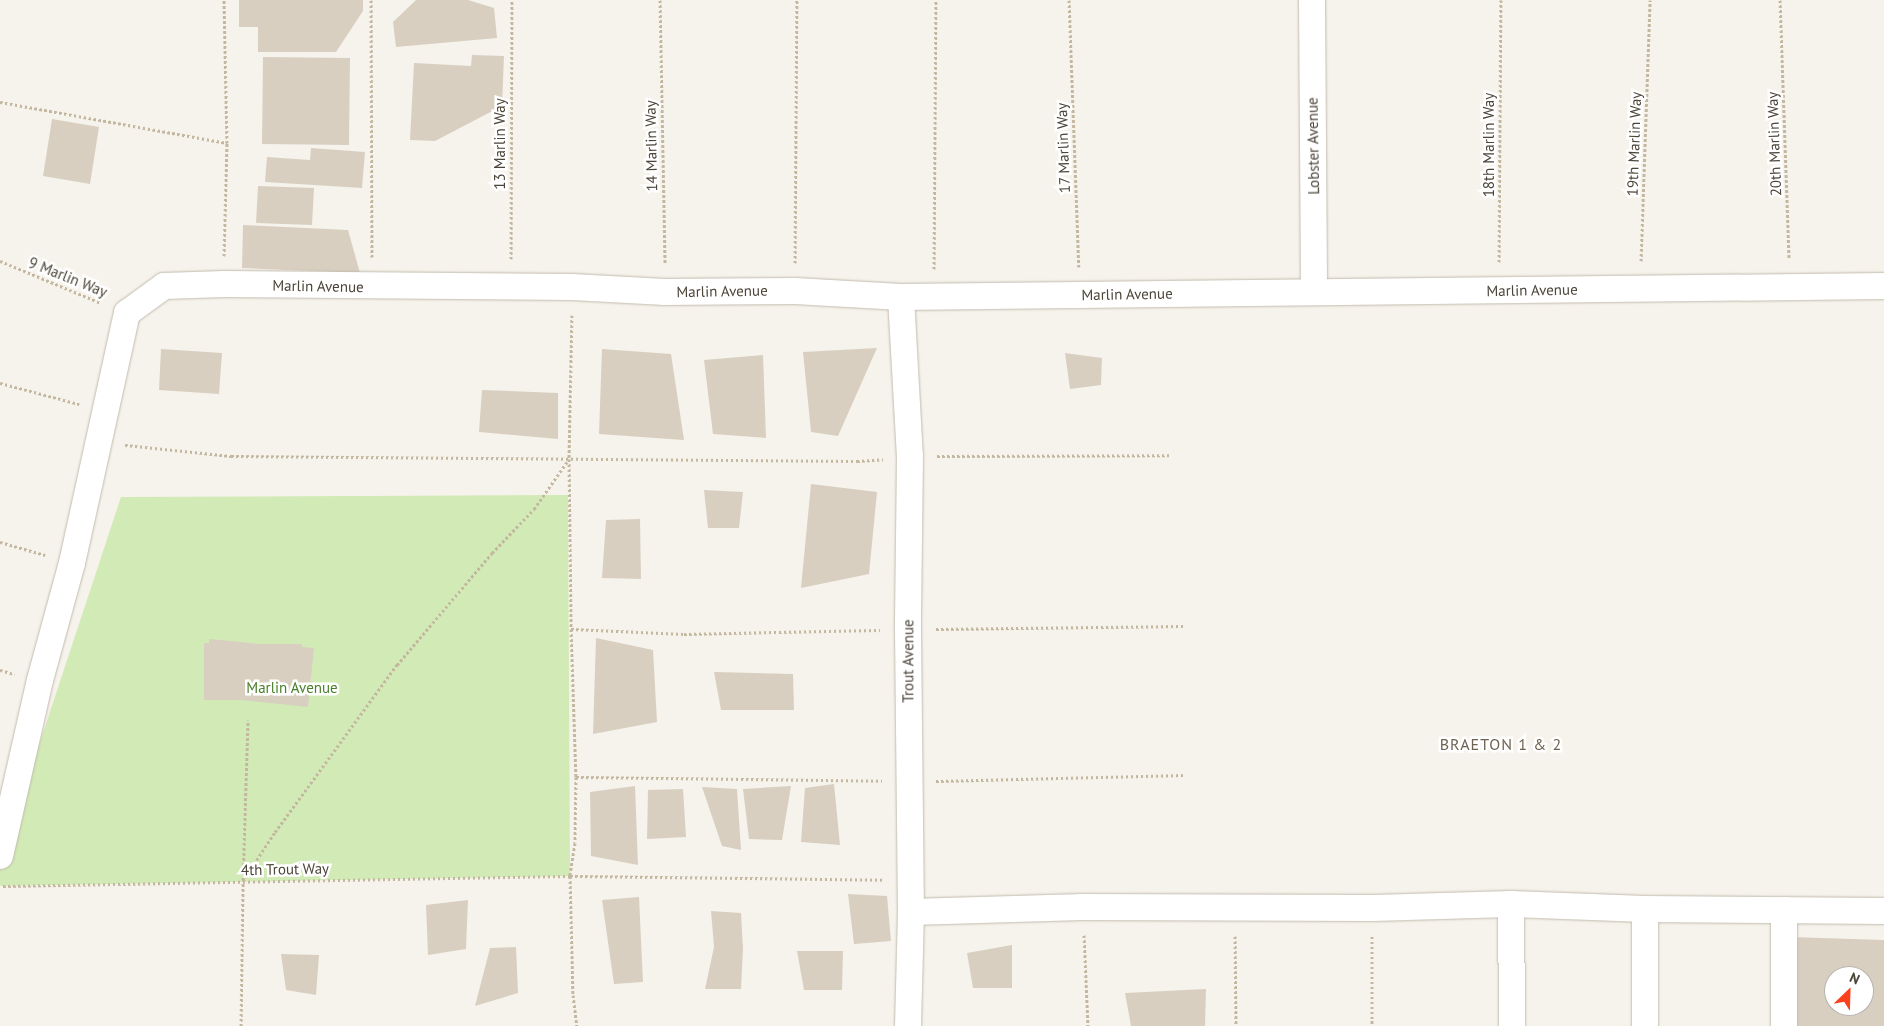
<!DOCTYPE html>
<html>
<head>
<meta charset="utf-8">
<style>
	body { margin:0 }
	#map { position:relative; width:1884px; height:1026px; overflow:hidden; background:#f6f3ec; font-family:"PT Sans",sans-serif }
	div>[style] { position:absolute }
	.green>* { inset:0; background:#d2eab5 }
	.building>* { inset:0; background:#d8cfc1 }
	.path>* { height:3px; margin-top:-1.5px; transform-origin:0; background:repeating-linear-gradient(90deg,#c4b79f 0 2.5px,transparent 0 5px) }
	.roads { filter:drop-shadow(0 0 1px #c2bbae) drop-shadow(0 0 1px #c2bbae) }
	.street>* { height:26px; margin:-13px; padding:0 13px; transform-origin:13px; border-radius:13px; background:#fff }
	span { translate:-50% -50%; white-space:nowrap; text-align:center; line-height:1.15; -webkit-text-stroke:5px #fff; paint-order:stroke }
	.street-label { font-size:15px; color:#4b4439 }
	.park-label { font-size:15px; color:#4a7f2a }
	.neighbourhood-label { font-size:16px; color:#6e6250; letter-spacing:1px }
	.north { position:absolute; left:1824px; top:966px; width:50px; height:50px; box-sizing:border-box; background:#fff; border:1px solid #b7b4b0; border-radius:50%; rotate:24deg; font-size:14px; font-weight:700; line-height:20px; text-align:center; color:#4b4439 }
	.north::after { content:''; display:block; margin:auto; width:18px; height:22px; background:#fc3f1d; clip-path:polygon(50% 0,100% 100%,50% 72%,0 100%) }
</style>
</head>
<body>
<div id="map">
	<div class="green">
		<i style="clip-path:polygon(568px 495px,570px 876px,0 886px,0 863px,121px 497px)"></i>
	</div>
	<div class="building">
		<i style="clip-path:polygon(239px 0,363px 0,363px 11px,336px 52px,258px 52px,258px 27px,239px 27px)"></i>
		<i style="clip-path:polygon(416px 0,468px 0,494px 8px,497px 38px,396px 47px,393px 22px)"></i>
		<i style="clip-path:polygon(472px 55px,504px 56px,502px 106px,435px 141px,410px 140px,414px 63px,471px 66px)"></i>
		<i style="clip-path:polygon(263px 57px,350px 58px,349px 145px,262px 144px)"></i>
		<i style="clip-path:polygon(52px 119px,99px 127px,90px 184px,43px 176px)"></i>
		<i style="clip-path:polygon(311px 148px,365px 152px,362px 188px,265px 182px,267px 157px,310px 160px)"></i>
		<i style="clip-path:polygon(258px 186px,314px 188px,312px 225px,256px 223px)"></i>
		<i style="clip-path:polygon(243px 225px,348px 230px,360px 273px,242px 268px)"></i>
		<i style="clip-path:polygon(877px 348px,838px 436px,811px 432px,803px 352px)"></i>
		<i style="clip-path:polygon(161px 349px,222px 353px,219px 394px,159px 390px)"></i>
		<i style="clip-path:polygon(602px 349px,671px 354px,684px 440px,599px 434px)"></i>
		<i style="clip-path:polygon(1065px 353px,1102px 358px,1101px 385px,1070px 389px)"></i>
		<i style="clip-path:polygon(763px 355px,766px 438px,713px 434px,704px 360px)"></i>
		<i style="clip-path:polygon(482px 390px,558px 393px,558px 439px,479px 432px)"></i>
		<i style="clip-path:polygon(811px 484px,877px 492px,869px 574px,801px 588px)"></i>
		<i style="clip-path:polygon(704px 490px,743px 492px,739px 528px,708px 528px)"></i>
		<i style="clip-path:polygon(640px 519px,641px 579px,602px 578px,606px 520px)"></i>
		<i style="clip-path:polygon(596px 638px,653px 650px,657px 722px,593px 734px)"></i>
		<i style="clip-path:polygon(209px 639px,260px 644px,302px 644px,302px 647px,314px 648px,308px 707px,241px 700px,204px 700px,204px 643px,209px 643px)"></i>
		<i style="clip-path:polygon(714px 672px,793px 674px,794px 710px,721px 710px)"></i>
		<i style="clip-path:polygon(834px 784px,840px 845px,801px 842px,805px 788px)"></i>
		<i style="clip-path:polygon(635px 786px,638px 865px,591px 856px,590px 792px)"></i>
		<i style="clip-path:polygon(791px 786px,782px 840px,749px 839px,743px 789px)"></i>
		<i style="clip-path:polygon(702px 787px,737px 789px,741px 850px,722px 846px)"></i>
		<i style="clip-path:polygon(683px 789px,686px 837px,647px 839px,648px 790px)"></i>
		<i style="clip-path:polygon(848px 894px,887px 896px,891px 941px,854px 944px)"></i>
		<i style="clip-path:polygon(639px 897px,643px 982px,614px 984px,602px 900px)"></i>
		<i style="clip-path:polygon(468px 900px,466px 949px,428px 955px,426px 905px)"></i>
		<i style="clip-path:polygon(711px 911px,741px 913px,743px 949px,741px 989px,705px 989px,714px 947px)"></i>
		<i style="clip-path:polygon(evenodd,1791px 937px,1884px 940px,1884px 1026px,1789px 1026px,1791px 937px,1834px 976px,1864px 976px,1864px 1006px,1834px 1006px,1834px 976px)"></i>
		<i style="clip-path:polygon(1012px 945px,1012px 988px,973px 988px,967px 953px)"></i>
		<i style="clip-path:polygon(516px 947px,518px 993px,475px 1006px,490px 948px)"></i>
		<i style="clip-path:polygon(797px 951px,843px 951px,842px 990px,804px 990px)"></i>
		<i style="clip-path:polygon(281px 954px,319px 955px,316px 995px,286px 990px)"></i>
		<i style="clip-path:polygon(1206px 989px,1205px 1026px,1131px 1026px,1125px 993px)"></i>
	</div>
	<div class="path">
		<i style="left:371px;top:0;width:257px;rotate:89.8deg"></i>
		<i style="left:660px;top:0;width:264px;rotate:88.9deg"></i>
		<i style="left:1069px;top:0;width:267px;rotate:87.9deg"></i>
		<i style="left:1780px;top:0;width:259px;rotate:88deg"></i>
		<i style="left:0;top:102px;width:231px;rotate:10.2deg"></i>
		<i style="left:224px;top:256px;width:113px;rotate:-88.5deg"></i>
		<i style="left:227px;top:143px;width:143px;rotate:-91.2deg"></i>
		<i style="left:511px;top:259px;width:259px;rotate:-89.8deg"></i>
		<i style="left:0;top:261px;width:109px;rotate:22.6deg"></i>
		<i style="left:1641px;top:261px;width:261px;rotate:-88deg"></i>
		<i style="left:1499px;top:262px;width:262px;rotate:-89.6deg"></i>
		<i style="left:795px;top:263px;width:263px;rotate:-89.6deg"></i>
		<i style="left:934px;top:269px;width:269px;rotate:-89.6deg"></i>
		<i style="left:572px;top:315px;width:144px;rotate:91.2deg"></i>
		<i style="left:569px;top:459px;width:170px;rotate:89.3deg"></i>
		<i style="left:571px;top:629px;width:148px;rotate:88.1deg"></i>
		<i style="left:576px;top:777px;width:66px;rotate:90.9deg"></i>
		<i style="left:575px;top:843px;width:33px;rotate:99deg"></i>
		<i style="left:570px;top:876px;width:119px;rotate:88.6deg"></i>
		<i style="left:573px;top:995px;width:31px;rotate:83deg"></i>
		<i style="left:0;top:383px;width:82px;rotate:14.9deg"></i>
		<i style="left:125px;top:445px;width:107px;rotate:5.9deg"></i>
		<i style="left:231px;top:456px;width:626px;rotate:0.46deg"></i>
		<i style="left:857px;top:461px;width:26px;rotate:-4deg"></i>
		<i style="left:937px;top:456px;width:232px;rotate:-0.2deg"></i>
		<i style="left:0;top:542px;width:47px;rotate:16.1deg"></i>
		<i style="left:571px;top:629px;width:113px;rotate:2.5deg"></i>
		<i style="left:684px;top:634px;width:196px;rotate:-1.2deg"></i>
		<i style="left:936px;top:629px;width:248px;rotate:-0.7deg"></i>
		<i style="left:0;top:670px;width:15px;rotate:16deg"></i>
		<i style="left:576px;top:777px;width:306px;rotate:0.7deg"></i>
		<i style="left:936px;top:781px;width:250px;rotate:-1.4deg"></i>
		<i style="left:243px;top:880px;width:160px;rotate:-88.2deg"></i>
		<i style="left:3px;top:886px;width:567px;rotate:-1.01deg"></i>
		<i style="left:570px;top:876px;width:314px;rotate:0.7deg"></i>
		<i style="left:1084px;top:935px;width:91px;rotate:87.5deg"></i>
		<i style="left:1235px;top:936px;width:90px;rotate:89.4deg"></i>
		<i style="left:1372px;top:936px;width:90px;rotate:90deg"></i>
		<i style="left:241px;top:1026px;width:145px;rotate:-89.2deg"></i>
		<i style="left:243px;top:881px;width:59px;rotate:-56.9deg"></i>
		<i style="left:275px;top:832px;width:207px;rotate:-53.9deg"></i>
		<i style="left:397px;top:665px;width:147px;rotate:-49.7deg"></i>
		<i style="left:492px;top:553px;width:61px;rotate:-46.3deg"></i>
		<i style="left:534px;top:509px;width:61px;rotate:-55deg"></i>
	</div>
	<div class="roads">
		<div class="street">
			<i style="left:1312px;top:0;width:292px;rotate:89.6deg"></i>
			<i style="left:901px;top:297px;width:159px;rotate:86.8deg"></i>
			<i style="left:910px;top:456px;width:174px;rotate:90.7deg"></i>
			<i style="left:908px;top:630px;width:282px;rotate:89.4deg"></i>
			<i style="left:911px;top:912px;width:114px;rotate:91.5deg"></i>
			<i style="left:0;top:856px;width:180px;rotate:-77.2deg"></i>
			<i style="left:40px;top:680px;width:121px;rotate:-74.7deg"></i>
			<i style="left:72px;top:563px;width:256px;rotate:-77.6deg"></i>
			<i style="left:127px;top:313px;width:46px;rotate:-36.1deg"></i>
			<i style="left:164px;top:286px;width:60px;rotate:-1.9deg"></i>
			<i style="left:224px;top:284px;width:348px;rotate:0.5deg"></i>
			<i style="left:572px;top:287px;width:93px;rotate:3.1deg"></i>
			<i style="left:665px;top:292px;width:130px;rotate:-0.4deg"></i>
			<i style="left:795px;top:291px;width:106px;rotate:3.2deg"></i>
			<i style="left:901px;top:297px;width:983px;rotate:-0.64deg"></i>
			<i style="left:1511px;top:904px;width:122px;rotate:89.5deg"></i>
			<i style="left:1645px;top:909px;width:117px;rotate:90deg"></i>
			<i style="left:911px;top:912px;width:172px;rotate:-1.7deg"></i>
			<i style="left:1083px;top:907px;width:289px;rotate:0.2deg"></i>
			<i style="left:1372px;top:908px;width:139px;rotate:-1.6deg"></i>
			<i style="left:1511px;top:904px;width:134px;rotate:2.1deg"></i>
			<i style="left:1645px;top:909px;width:239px;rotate:0.5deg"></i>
			<i style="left:1784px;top:1026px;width:116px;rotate:-90deg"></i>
		</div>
	</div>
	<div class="street-label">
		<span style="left:500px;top:144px;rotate:-90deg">13 Marlin Way</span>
		<span style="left:1634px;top:144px;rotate:-88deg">19th Marlin Way</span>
		<span style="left:1774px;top:144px;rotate:-92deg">20th Marlin Way</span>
		<span style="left:1489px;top:145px;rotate:-90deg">18th Marlin Way</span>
		<span style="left:651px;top:146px;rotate:-91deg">14 Marlin Way</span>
		<span style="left:1313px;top:146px;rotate:-91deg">Lobster Avenue</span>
		<span style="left:1063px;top:148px;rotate:-92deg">17 Marlin Way</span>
		<span style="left:68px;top:277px;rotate:22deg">9 Marlin Way</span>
		<span style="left:318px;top:286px;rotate:1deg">Marlin Avenue</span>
		<span style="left:1532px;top:290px;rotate:-1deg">Marlin Avenue</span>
		<span style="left:722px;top:291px;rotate:-1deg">Marlin Avenue</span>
		<span style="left:1127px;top:294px;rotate:-1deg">Marlin Avenue</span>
		<span style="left:908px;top:661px;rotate:-90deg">Trout Avenue</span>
		<span style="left:285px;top:869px;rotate:-1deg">4th Trout Way</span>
	</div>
	<div class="park-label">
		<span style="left:292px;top:688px">Marlin Avenue</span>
	</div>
	<div class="neighbourhood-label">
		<span style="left:1501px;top:744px">BRAETON 1 &amp; 2</span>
	</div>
	<div class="north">N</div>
</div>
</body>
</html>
